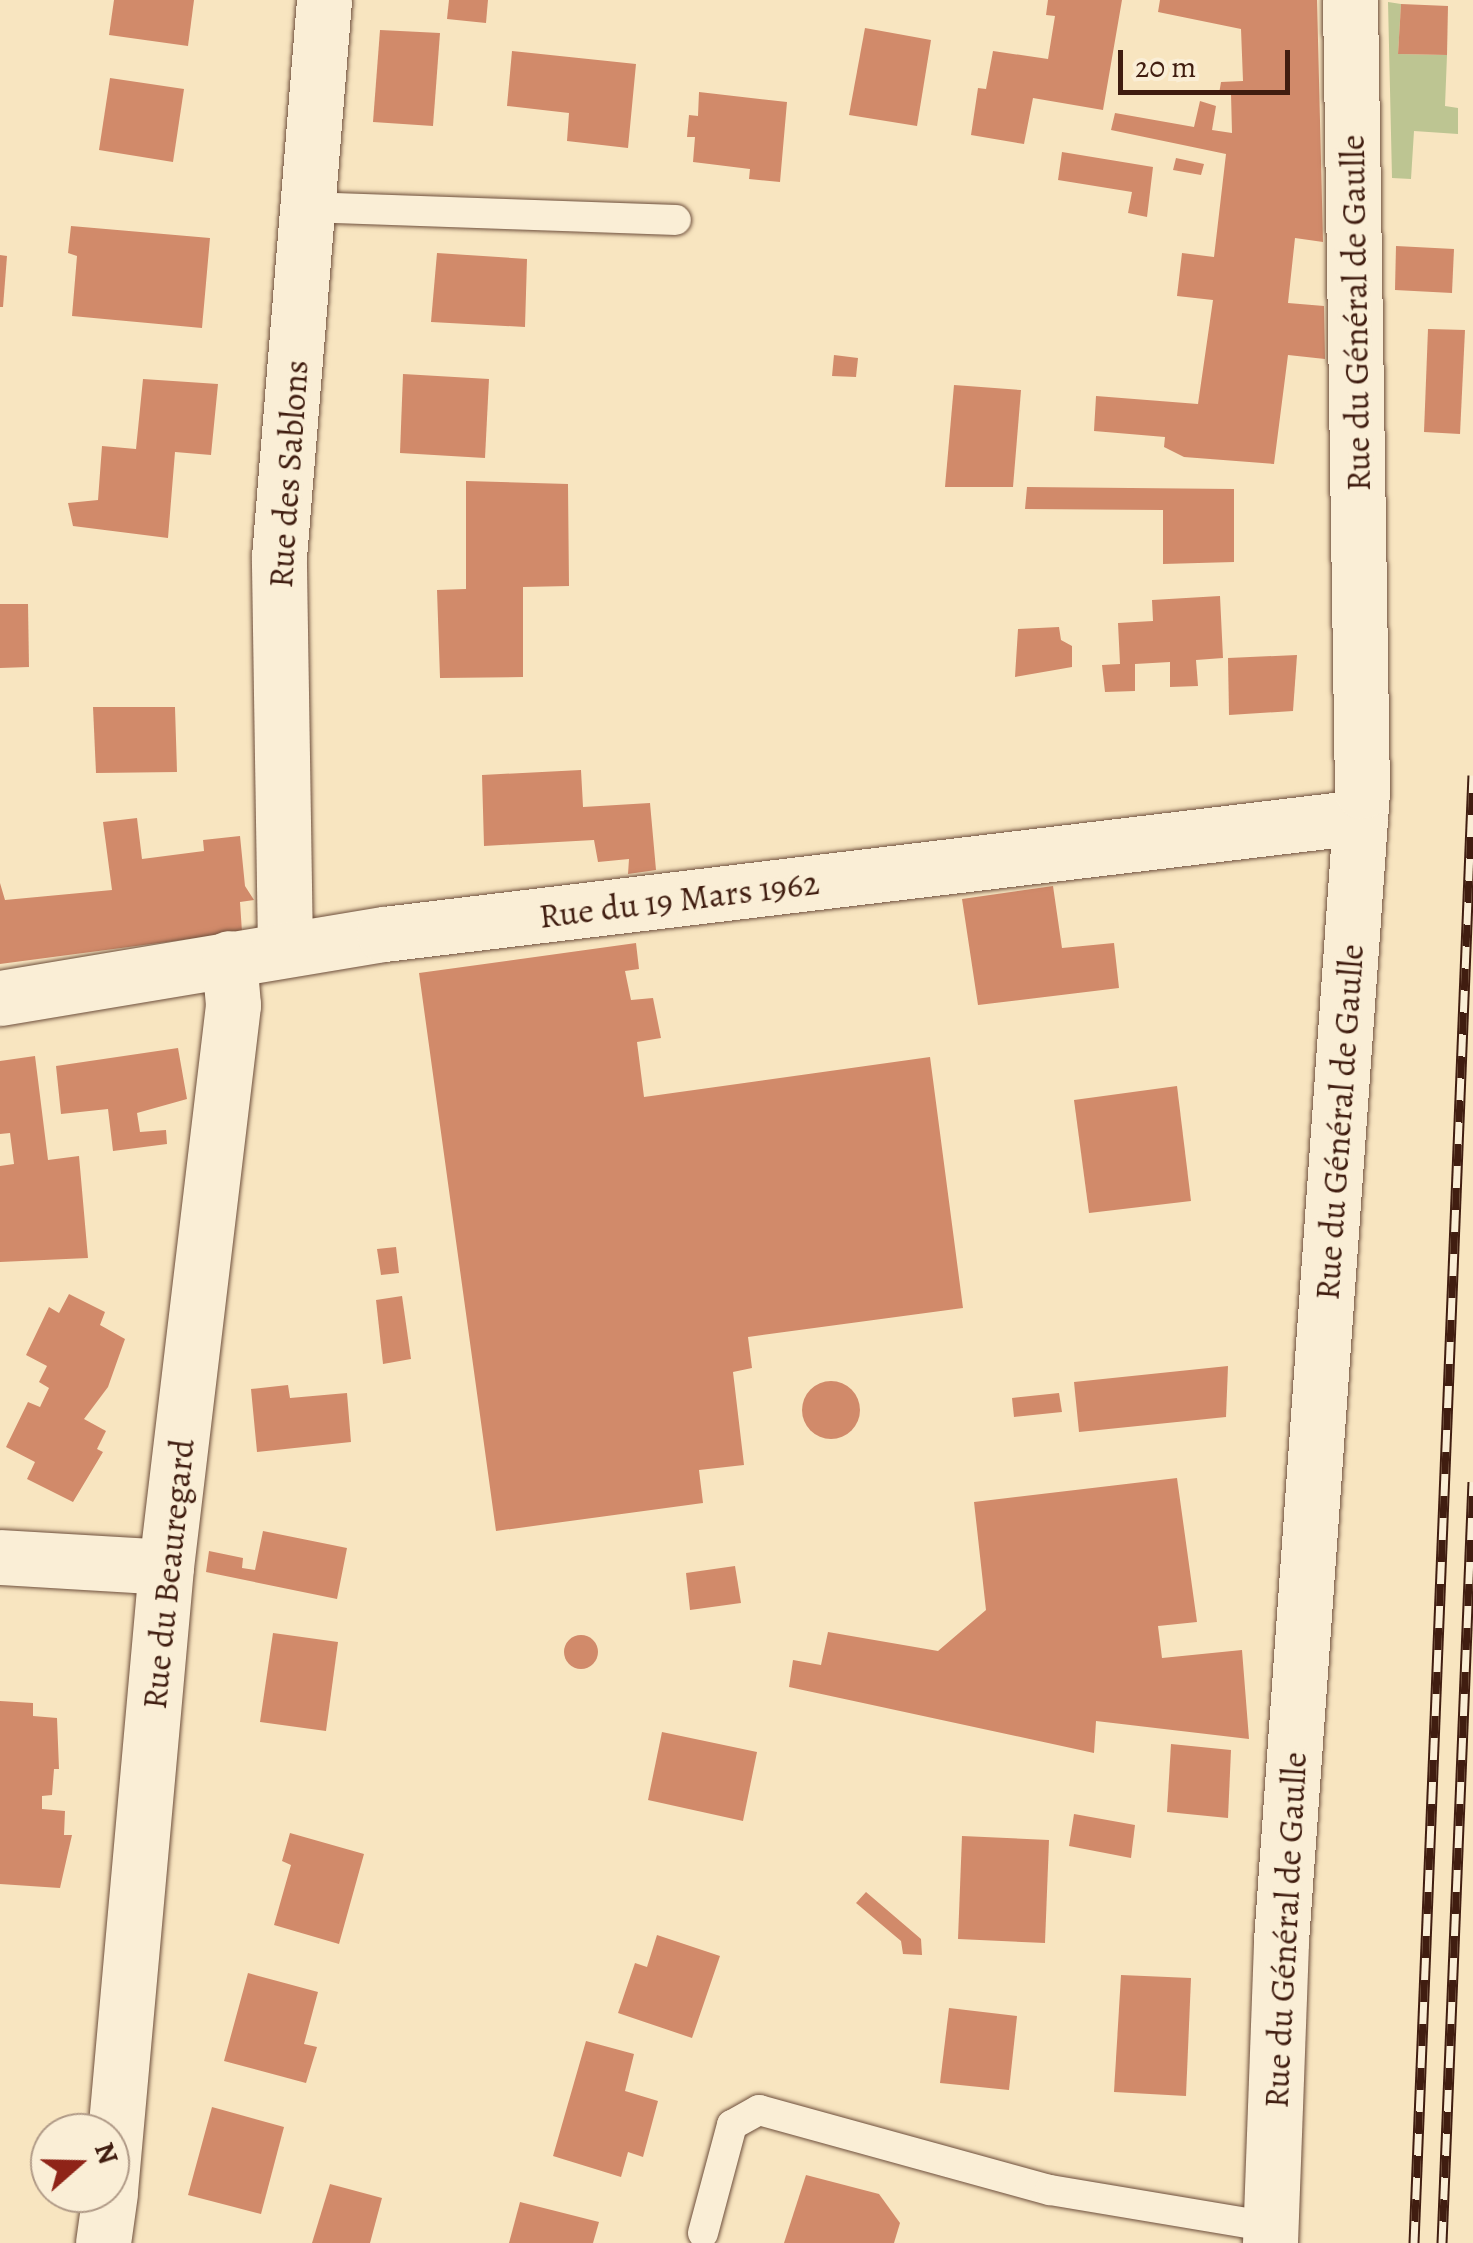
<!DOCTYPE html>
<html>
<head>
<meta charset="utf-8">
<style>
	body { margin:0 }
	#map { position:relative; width:1473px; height:2243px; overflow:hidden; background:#f8e5c0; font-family:Alegreya,serif }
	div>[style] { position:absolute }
	.green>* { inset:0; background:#bdc592 }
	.building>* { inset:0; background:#d18a6a }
	.round { border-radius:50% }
	.roads { filter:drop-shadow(0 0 2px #6e4f3c) drop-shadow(0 0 2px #6e4f3c) }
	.service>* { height:30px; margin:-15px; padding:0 15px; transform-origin:15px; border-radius:15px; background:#faeed6 }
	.minor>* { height:55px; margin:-27.5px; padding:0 27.5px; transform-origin:27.5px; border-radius:27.5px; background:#faeed6 }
	.rail>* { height:11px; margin-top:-5.5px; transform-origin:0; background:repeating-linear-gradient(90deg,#faeed6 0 22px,#401d10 0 44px); box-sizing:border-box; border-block:2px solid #401d10 }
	span { translate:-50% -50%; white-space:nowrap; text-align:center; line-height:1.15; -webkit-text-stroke:8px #faeed6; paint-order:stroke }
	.street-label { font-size:35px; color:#401d10 }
	.north { position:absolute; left:30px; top:2113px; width:100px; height:100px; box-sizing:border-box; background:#faeed6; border:2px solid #b09a87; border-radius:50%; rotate:70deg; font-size:28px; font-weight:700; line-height:40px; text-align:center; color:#401d10 }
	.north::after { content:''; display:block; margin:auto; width:35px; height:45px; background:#8f2418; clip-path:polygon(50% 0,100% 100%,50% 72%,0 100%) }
	.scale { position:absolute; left:1118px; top:50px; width:172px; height:45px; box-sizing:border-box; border:5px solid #401d10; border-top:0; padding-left:12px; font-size:30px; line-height:35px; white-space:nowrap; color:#401d10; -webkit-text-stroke:8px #faeed6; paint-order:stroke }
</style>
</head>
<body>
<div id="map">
	<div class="green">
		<i style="clip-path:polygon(1388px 2px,1401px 4px,1398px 54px,1447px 55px,1445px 106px,1458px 108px,1458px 134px,1414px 131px,1411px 179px,1392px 178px)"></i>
	</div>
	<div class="building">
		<i style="clip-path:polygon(114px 0,194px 0,188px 46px,109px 35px)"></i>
		<i style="clip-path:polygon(449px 0,488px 0,486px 23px,447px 19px)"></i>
		<i style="clip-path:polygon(1048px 0,1122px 0,1103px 110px,1033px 98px,1024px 144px,971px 135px,978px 88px,986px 89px,993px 51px,1048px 59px,1055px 16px,1046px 15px)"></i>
		<i style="clip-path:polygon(1160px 0,1317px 0,1323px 242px,1295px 238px,1288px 303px,1324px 306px,1325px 359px,1288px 355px,1274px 464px,1184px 457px,1164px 447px,1165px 437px,1094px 431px,1096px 396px,1198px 404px,1213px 300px,1177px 296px,1182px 253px,1214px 257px,1226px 154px,1111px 130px,1115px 113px,1194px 127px,1200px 101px,1216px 106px,1212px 130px,1232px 133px,1231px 94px,1219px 94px,1221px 82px,1243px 81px,1241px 29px,1158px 12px)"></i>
		<i style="clip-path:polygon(1401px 4px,1448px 6px,1447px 55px,1398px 54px)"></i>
		<i style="clip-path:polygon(865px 28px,931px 40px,917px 126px,849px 115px)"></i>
		<i style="clip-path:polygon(380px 30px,440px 33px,433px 126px,373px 122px)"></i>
		<i style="clip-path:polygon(512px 51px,636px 64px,628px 148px,567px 141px,569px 113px,507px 106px)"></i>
		<i style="clip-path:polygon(110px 78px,184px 89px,173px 162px,99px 150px)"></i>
		<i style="clip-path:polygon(699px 92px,787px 102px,780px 182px,749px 179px,750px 169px,693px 162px,695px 137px,687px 137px,689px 115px,698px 116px)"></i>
		<i style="clip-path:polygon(1062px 152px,1153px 167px,1147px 217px,1128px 213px,1132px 192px,1058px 180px)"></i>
		<i style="clip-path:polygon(1176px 158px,1204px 164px,1201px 175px,1173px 170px)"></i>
		<i style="clip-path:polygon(71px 226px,210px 238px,202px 328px,72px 316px,77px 256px,68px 253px)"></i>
		<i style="clip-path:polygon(1396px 246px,1454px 249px,1452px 293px,1395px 290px)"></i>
		<i style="clip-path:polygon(437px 253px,527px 259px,525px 327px,431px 322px)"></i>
		<i style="clip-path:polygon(0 255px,7px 256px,3px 307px,0 307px)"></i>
		<i style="clip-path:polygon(1428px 329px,1465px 330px,1460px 434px,1424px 432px)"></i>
		<i style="clip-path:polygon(834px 355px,858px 358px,856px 377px,832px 376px)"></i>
		<i style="clip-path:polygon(403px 374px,489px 379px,485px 458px,400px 453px)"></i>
		<i style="clip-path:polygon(143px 379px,218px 384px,211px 455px,175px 452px,168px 538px,73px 526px,68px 503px,98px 500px,102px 446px,136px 449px)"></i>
		<i style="clip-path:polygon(954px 385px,1021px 390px,1013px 487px,945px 487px)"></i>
		<i style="clip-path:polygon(466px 481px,568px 484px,569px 586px,523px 587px,523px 677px,440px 678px,437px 590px,466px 589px)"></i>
		<i style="clip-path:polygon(1027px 487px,1234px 489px,1234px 562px,1163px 564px,1163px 510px,1025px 509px)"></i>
		<i style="clip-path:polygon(1220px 596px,1223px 658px,1196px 660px,1198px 686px,1170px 687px,1170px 662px,1135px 664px,1135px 691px,1105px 692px,1102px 665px,1120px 664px,1118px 623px,1153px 621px,1152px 600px)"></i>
		<i style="clip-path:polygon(0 604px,28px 604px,29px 667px,0 668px)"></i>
		<i style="clip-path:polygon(1059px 627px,1061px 640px,1072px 646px,1072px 667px,1015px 677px,1018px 629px)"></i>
		<i style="clip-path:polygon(1297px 655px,1293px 711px,1229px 715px,1228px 658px)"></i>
		<i style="clip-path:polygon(93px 707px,175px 707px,177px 772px,96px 773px)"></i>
		<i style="clip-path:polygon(581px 770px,583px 807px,650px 803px,656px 870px,628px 874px,629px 859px,598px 862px,594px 840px,484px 846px,482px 775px)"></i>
		<i style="clip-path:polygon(137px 818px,142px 859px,204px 851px,203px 840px,240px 836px,245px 886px,254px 900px,240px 902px,242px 932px,0 964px,0 883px,5px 900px,112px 890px,103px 822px)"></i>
		<i style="clip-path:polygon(1053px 886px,1062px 948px,1114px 943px,1119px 988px,978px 1005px,962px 899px)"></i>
		<i style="clip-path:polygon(636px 943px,639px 969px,625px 971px,631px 1000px,653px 998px,661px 1038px,637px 1042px,644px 1097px,930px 1057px,963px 1308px,748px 1337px,752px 1368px,733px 1372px,744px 1465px,699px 1470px,703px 1503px,496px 1531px,419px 973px)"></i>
		<i style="clip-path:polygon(178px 1048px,187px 1099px,137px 1113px,140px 1132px,166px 1130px,167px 1144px,113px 1151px,108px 1109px,61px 1114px,56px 1066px)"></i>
		<i style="clip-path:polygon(35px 1056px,48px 1160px,79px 1156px,88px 1258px,0 1262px,0 1166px,14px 1164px,10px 1133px,0 1134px,0 1061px)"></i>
		<i style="clip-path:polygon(1177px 1086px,1191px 1201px,1089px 1213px,1074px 1100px)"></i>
		<i style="clip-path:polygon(396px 1247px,399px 1273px,381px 1275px,377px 1249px)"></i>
		<i style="clip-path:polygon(69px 1294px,105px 1312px,100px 1325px,125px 1339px,108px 1387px,84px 1419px,106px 1431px,97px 1449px,103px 1452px,73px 1502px,27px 1479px,35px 1462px,6px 1447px,28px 1402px,40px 1407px,49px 1388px,39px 1382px,47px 1366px,26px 1355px,49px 1307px,59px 1313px)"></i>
		<i style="clip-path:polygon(402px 1296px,411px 1359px,383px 1364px,376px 1300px)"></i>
		<i style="clip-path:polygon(1228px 1366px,1226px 1417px,1079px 1432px,1074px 1382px)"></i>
		<i class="round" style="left:802px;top:1381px;width:58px;height:58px"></i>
		<i style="clip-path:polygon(288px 1385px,290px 1398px,347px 1393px,351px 1442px,257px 1452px,251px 1389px)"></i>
		<i style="clip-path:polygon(1059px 1393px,1062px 1412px,1014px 1417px,1012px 1398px)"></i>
		<i style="clip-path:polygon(1177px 1478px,1197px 1622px,1158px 1626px,1162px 1658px,1242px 1650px,1249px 1739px,1096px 1721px,1094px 1753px,789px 1687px,793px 1660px,821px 1665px,828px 1632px,938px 1651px,986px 1610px,974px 1502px)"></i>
		<i style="clip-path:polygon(263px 1531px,347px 1548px,337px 1599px,206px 1572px,209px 1551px,243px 1558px,242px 1568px,255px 1570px)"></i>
		<i style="clip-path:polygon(735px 1566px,741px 1603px,690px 1610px,686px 1573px)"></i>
		<i style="clip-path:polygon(273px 1633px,338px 1642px,326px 1731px,260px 1722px)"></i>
		<i class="round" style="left:564px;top:1635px;width:34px;height:34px"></i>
		<i style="clip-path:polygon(0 1701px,33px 1703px,33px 1716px,57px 1718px,59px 1769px,54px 1769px,52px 1795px,42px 1796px,42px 1809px,65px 1811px,64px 1835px,72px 1835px,60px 1888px,0 1884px)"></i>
		<i style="clip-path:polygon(662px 1732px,757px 1752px,743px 1821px,648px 1800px)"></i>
		<i style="clip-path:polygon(1171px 1744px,1231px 1750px,1228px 1818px,1167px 1812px)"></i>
		<i style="clip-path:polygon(1074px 1814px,1135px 1825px,1131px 1858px,1069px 1846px)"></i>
		<i style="clip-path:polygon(290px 1833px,364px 1854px,339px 1944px,274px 1925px,291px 1865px,282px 1861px)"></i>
		<i style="clip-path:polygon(962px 1836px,1049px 1840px,1045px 1943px,958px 1939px)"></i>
		<i style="clip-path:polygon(866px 1892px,921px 1939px,922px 1955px,903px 1954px,901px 1941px,856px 1903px)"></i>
		<i style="clip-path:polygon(657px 1935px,720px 1956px,692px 2038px,618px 2013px,635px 1963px,647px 1967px)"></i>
		<i style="clip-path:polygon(248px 1973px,318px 1992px,304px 2044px,317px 2047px,306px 2083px,224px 2061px)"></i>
		<i style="clip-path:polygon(1121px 1975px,1191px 1978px,1186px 2096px,1114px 2092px)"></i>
		<i style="clip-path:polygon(949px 2008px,1017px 2016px,1009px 2090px,940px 2083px)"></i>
		<i style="clip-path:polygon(586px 2041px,634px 2054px,625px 2091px,658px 2101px,643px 2157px,628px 2152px,621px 2177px,553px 2156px)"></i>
		<i style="clip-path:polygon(212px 2107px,284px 2127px,261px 2214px,188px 2195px)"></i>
		<i style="clip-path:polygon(806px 2175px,879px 2194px,900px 2223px,894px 2243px,784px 2243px)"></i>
		<i style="clip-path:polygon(330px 2184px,382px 2198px,370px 2243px,312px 2243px)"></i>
		<i style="clip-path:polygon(520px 2202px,599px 2222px,593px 2243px,509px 2243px)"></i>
	</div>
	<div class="roads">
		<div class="service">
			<i style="left:307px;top:207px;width:369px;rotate:2deg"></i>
			<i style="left:703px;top:2233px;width:112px;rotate:-75deg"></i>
			<i style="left:732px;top:2125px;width:31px;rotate:-29deg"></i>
			<i style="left:759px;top:2110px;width:302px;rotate:15.4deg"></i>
			<i style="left:1050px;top:2190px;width:224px;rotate:9.5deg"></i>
		</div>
		<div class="minor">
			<i style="left:285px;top:948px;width:391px;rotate:-90.9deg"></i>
			<i style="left:279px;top:557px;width:559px;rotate:-85.38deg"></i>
			<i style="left:0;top:998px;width:389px;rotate:-9.5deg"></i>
			<i style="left:384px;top:934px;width:983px;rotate:-6.84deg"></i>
			<i style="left:0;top:1557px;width:166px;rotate:3.4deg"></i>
			<i style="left:110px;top:2191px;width:627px;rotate:-84.87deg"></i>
			<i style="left:166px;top:1567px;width:566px;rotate:-83.2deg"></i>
			<i style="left:233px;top:1005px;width:47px;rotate:-94.9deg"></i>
			<i style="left:103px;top:2243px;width:50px;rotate:-82deg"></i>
			<i style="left:1270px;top:2243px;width:302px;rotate:-87.9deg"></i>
			<i style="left:1281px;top:1941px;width:1153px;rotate:-85.97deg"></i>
			<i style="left:1362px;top:791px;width:791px;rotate:-90.87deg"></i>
		</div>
	</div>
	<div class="rail">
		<i style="left:1414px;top:2243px;width:1469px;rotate:-87.7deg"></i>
		<i style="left:1442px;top:2243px;width:762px;rotate:-87.67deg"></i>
	</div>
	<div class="street-label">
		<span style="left:1355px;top:313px;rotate:-91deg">Rue du Général de Gaulle</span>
		<span style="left:288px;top:474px;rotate:-86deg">Rue des Sablons</span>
		<span style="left:679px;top:899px;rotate:-7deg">Rue du 19 Mars 1962</span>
		<span style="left:1339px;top:1122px;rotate:-86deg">Rue du Général de Gaulle</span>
		<span style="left:168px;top:1574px;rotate:-84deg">Rue du Beauregard</span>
		<span style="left:1285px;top:1930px;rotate:-87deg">Rue du Général de Gaulle</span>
	</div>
	<div class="north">N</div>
	<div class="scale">20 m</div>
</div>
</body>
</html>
